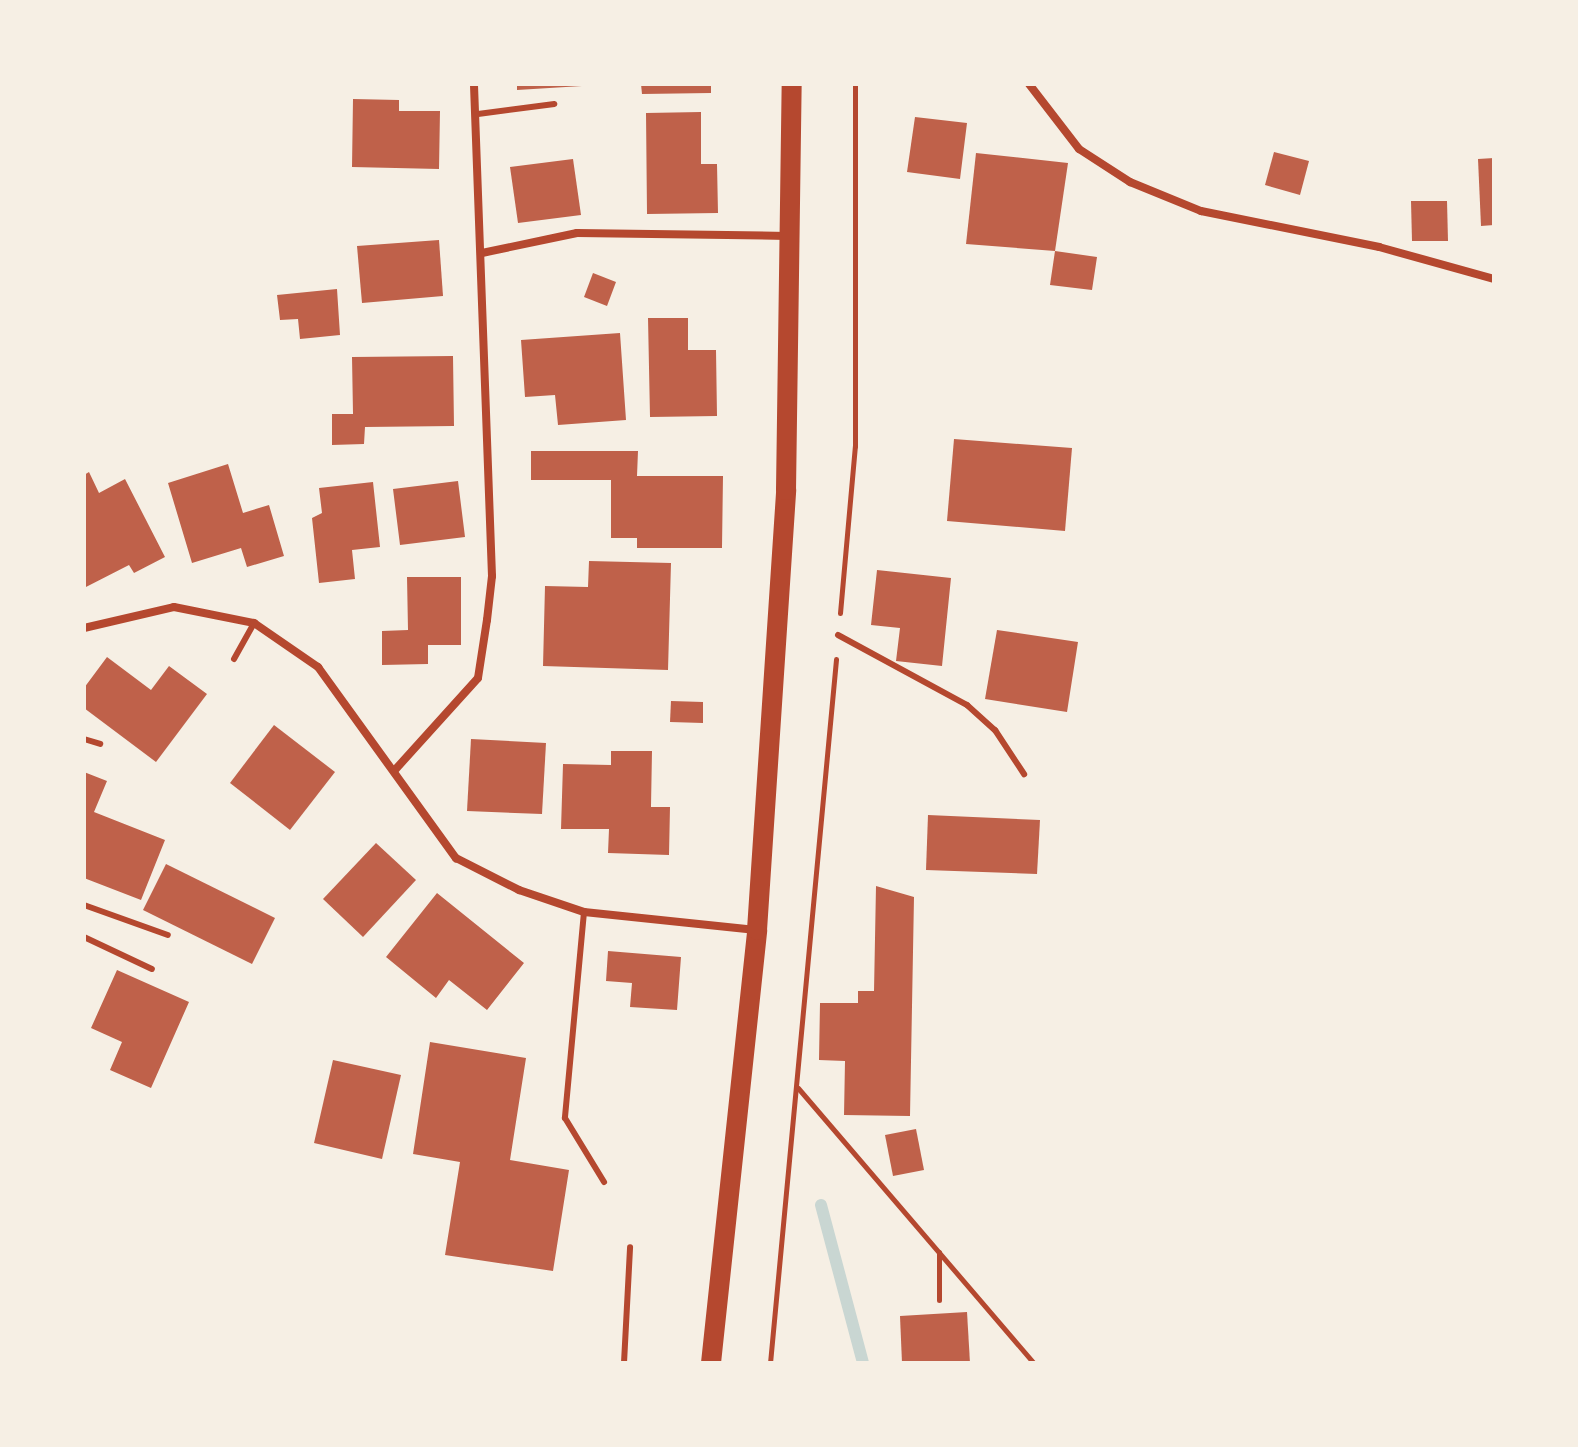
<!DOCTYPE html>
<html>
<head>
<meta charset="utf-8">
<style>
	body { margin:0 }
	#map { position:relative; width:1578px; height:1447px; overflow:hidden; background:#f6efe4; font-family:"PT Serif",serif }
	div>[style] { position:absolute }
	.stream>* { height:12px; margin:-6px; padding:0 6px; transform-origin:6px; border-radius:6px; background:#c9d6d2 }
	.building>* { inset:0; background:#bf614a }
	.path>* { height:5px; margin:-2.5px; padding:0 2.5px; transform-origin:2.5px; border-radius:2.5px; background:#b5482f }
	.service>* { height:6px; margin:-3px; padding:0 3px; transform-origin:3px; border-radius:3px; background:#b5482f }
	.minor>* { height:8px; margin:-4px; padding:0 4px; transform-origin:4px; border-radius:4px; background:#b5482f }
	.primary>* { height:20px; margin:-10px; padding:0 10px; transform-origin:10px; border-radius:10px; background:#b5482f }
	span { translate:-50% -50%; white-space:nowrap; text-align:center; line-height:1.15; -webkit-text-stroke:6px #f6efe4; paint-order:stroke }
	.frame { position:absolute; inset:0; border:86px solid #f6efe4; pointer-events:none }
</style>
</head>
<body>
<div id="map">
	<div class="stream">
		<i style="left:821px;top:1205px;width:163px;rotate:75.1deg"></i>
	</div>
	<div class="building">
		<i style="clip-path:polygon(517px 84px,582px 84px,582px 86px,517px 90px)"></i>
		<i style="clip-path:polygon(641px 84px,711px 84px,711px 93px,642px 94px)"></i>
		<i style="clip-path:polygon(353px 99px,399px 100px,399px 111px,440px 111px,439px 169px,352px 167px)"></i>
		<i style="clip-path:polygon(701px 112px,701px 164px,717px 164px,718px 213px,647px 214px,646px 113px)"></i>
		<i style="clip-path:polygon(915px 117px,967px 123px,960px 179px,907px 172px)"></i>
		<i style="clip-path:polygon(1274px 152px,1309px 161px,1300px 195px,1265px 185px)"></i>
		<i style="clip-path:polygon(976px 153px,1068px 163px,1055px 251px,966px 244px)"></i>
		<i style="clip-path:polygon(1494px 158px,1494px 225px,1481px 226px,1478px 159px)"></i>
		<i style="clip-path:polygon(573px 159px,581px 215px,518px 223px,510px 167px)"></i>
		<i style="clip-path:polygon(1411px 201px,1447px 201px,1448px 241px,1412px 241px)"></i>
		<i style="clip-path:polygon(439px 240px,443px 296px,362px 303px,357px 246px)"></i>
		<i style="clip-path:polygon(1055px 251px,1097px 257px,1092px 290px,1050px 285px)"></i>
		<i style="clip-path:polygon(593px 273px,616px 282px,607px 306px,584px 297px)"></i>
		<i style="clip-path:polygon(337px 289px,340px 335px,300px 339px,298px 319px,280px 320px,277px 295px)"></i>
		<i style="clip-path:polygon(648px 318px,688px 318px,688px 350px,716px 350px,717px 416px,650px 417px)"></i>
		<i style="clip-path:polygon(620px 333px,626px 420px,558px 425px,555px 395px,525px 397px,521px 340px)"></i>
		<i style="clip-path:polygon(453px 356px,454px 426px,365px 427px,364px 444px,332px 445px,332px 414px,353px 414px,352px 357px)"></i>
		<i style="clip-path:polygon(954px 439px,1072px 448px,1065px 531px,947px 521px)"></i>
		<i style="clip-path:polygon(531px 451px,638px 451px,637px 476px,723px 476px,722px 548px,637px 548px,637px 538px,611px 538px,611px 480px,531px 480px)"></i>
		<i style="clip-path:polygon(228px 464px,243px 513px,269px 505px,284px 556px,247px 567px,241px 548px,192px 563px,168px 483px)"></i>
		<i style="clip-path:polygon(89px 472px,99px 493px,125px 479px,165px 557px,134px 573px,129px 565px,84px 588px,84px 475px)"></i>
		<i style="clip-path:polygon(458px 481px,465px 537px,400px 545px,393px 489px)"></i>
		<i style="clip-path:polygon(373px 482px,380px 547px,352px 550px,355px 579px,319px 583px,312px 518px,322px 513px,319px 488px)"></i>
		<i style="clip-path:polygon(589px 561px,671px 563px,668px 670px,543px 666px,545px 586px,588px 587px)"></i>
		<i style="clip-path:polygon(877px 570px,951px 578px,942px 666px,896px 661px,900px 628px,871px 625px)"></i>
		<i style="clip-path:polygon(407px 577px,461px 577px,461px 645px,428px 645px,428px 664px,382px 665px,382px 631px,408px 630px)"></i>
		<i style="clip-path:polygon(997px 630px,1078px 642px,1067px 712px,985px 699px)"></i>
		<i style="clip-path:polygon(107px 657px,151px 690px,169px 666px,207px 694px,156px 762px,84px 708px,84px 688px)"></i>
		<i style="clip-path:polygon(671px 701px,703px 702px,703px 723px,670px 722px)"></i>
		<i style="clip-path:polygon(274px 725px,335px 772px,290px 830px,230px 783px)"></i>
		<i style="clip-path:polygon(471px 739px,546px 743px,542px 814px,467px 811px)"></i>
		<i style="clip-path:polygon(611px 751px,652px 751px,651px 807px,670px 807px,669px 855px,608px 853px,609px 829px,561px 829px,563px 764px,611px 765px)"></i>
		<i style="clip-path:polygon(84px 772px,107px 781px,94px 812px,165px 840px,141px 900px,84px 878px)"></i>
		<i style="clip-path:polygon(928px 815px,1040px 820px,1037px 874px,926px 870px)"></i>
		<i style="clip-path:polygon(376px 843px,416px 880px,363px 937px,323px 899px)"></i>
		<i style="clip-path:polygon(166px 864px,275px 918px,252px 964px,143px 910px)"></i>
		<i style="clip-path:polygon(876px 886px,914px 897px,910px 1116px,844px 1115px,845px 1061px,819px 1060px,820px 1003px,858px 1003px,858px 991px,874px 991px)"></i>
		<i style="clip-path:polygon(437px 893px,524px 963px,487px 1010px,449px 980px,436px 998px,386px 957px)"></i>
		<i style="clip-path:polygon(608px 951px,681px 957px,677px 1010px,630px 1007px,632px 983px,606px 981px)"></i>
		<i style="clip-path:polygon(117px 970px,189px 1002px,151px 1088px,110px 1070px,122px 1042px,91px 1028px)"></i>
		<i style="clip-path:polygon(430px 1042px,526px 1058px,510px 1160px,569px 1170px,553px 1271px,445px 1255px,460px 1162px,413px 1154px)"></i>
		<i style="clip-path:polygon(333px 1060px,401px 1075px,382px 1159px,314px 1143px)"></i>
		<i style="clip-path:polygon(916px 1129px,924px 1170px,893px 1176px,885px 1135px)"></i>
		<i style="clip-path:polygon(967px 1312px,970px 1363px,902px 1363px,900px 1316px)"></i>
	</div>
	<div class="path">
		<i style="left:840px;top:613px;width:168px;rotate:-84.9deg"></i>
		<i style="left:855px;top:446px;width:362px;rotate:-90deg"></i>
		<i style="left:798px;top:1088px;width:362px;rotate:49.4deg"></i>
		<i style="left:939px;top:1252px;width:48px;rotate:90deg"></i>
		<i style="left:770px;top:1363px;width:707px;rotate:-84.64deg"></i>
	</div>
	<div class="service">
		<i style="left:478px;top:114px;width:77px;rotate:-7.5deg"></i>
		<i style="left:838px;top:635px;width:147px;rotate:28.5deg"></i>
		<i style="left:967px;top:705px;width:38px;rotate:42deg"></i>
		<i style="left:995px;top:730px;width:53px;rotate:56.6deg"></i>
		<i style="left:234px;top:659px;width:41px;rotate:-60.9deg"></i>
		<i style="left:84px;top:739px;width:17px;rotate:17deg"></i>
		<i style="left:84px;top:905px;width:89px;rotate:19.7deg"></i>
		<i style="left:584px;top:912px;width:207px;rotate:95.3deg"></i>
		<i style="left:565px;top:1118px;width:75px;rotate:58.6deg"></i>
		<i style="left:84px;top:937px;width:75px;rotate:25.2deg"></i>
		<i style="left:624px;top:1363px;width:116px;rotate:-87deg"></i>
	</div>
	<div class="minor">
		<i style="left:1029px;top:84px;width:82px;rotate:52.4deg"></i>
		<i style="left:1079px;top:149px;width:61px;rotate:32.9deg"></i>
		<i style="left:1130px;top:182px;width:77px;rotate:22.2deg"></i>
		<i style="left:1201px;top:211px;width:182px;rotate:11.4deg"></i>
		<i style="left:1379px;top:247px;width:119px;rotate:15.5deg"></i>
		<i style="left:482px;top:253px;width:97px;rotate:-11.9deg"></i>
		<i style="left:577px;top:233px;width:211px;rotate:0.8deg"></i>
		<i style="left:84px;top:628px;width:92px;rotate:-13.1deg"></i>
		<i style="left:174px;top:607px;width:82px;rotate:11.3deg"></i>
		<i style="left:254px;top:623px;width:78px;rotate:34.5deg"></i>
		<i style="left:318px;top:667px;width:236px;rotate:54.2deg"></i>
		<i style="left:456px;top:858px;width:71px;rotate:26.9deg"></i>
		<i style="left:519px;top:890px;width:69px;rotate:18.7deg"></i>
		<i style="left:584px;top:912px;width:173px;rotate:6deg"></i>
		<i style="left:394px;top:771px;width:125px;rotate:-47.9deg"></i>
		<i style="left:478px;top:678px;width:59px;rotate:-81.2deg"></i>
		<i style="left:487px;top:620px;width:44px;rotate:-83.5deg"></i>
		<i style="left:492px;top:576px;width:492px;rotate:-92.1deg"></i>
	</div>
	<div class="primary">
		<i style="left:711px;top:1363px;width:435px;rotate:-83.9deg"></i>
		<i style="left:757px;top:930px;width:441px;rotate:-86.2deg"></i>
		<i style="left:786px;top:490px;width:406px;rotate:-89.2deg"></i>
	</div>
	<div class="frame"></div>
</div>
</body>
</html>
